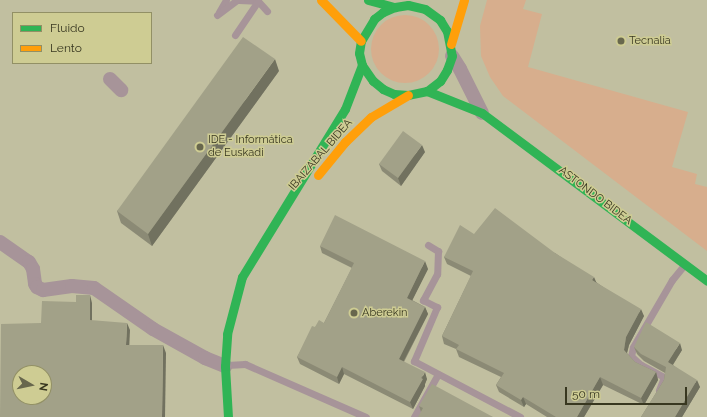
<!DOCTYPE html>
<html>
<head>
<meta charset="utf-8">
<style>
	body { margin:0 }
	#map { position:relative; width:707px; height:417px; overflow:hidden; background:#c1bfa0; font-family:Raleway,sans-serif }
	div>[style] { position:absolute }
	.green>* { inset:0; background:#d7ae8d }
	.round { border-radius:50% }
	.lane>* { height:7px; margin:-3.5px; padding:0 3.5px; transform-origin:3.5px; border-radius:3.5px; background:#a79499 }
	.street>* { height:14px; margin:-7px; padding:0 7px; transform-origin:7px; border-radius:7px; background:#a79499 }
	.fast>* { height:9px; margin:-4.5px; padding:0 4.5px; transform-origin:4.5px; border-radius:4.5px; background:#30b455 }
	.slow>* { height:9px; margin:-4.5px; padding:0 4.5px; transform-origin:4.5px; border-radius:4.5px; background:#ff9f0a }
	.wall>* { inset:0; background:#8b8a75 }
	.shaded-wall>* { inset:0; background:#71715f }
	.building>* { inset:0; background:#a2a188 }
	.dots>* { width:11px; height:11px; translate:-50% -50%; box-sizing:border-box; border:2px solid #cecc93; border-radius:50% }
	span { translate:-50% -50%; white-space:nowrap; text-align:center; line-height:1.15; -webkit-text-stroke:3px #cecc93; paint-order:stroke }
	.poi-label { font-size:11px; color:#383720 }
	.left { translate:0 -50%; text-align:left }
	.street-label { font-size:11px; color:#383720 }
	.legend { position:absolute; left:12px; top:12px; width:140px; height:52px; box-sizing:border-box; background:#cecc93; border:1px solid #929065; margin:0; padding:5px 7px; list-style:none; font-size:12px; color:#383720 }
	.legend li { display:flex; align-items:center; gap:8px; height:20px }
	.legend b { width:20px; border:1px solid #929065 }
	.north { position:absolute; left:12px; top:365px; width:40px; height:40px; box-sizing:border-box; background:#cecc93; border:1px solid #929065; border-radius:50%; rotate:99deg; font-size:11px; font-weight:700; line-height:16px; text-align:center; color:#383720 }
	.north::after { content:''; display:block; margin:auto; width:14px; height:18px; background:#68674d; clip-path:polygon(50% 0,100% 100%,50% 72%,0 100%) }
	.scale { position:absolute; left:565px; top:387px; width:122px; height:18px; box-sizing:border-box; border:2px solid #383720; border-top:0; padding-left:5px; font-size:12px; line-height:14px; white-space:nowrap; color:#383720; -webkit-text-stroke:3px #cecc93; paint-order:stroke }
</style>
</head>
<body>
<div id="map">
	<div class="green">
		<i style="clip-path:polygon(487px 0,526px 0,523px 9px,542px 14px,528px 67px,688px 112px,672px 167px,697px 174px,695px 184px,707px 187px,707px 251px,503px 96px,490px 77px,481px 56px,480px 26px)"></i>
		<i class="round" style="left:371px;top:15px;width:68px;height:68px"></i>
	</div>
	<div class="lane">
		<i style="left:239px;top:0;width:19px;rotate:3deg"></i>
		<i style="left:257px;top:0;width:15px;rotate:48deg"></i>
		<i style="left:219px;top:12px;width:14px;rotate:-60deg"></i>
		<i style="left:217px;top:15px;width:25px;rotate:-37deg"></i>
		<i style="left:235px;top:35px;width:41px;rotate:-55.9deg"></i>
		<i style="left:428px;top:245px;width:12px;rotate:31deg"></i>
		<i style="left:438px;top:251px;width:23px;rotate:92deg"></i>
		<i style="left:437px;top:274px;width:30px;rotate:118deg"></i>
		<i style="left:423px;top:300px;width:16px;rotate:27deg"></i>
		<i style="left:437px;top:307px;width:59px;rotate:113.1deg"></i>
		<i style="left:414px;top:361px;width:120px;rotate:27.8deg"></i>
		<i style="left:227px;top:365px;width:18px;rotate:-3deg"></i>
		<i style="left:245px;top:364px;width:132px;rotate:23.7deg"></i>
		<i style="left:659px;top:390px;width:14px;rotate:-69deg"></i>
		<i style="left:664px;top:377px;width:26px;rotate:-152deg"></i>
		<i style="left:641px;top:365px;width:13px;rotate:-138deg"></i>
		<i style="left:631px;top:356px;width:9px;rotate:-77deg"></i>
		<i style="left:633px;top:347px;width:78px;rotate:-59.8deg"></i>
		<i style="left:672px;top:280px;width:19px;rotate:-51deg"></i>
		<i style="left:414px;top:417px;width:49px;rotate:-60.8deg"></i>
	</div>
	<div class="street">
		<i style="left:452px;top:56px;width:15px;rotate:58deg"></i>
		<i style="left:460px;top:69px;width:49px;rotate:63.4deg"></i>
		<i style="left:110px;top:79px;width:16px;rotate:45deg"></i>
		<i style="left:0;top:242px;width:35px;rotate:35deg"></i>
		<i style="left:29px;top:262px;width:8px;rotate:60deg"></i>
		<i style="left:33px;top:269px;width:15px;rotate:82deg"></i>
		<i style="left:35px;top:284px;width:4px;rotate:56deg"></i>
		<i style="left:37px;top:287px;width:7px;rotate:27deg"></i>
		<i style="left:43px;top:290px;width:29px;rotate:-8deg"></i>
		<i style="left:72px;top:286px;width:22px;rotate:5deg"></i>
		<i style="left:94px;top:288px;width:72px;rotate:34.8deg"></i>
		<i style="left:153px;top:329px;width:60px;rotate:29.1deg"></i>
		<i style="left:205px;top:358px;width:22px;rotate:22deg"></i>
	</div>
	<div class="fast">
		<i style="left:368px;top:0;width:28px;rotate:15deg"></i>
		<i style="left:408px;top:5px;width:17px;rotate:13deg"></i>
		<i style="left:425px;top:9px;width:19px;rotate:36deg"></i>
		<i style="left:440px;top:20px;width:13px;rotate:58deg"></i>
		<i style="left:447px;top:31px;width:25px;rotate:79deg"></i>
		<i style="left:452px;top:56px;width:15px;rotate:110deg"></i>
		<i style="left:447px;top:70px;width:13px;rotate:122deg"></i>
		<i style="left:440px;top:81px;width:16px;rotate:142deg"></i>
		<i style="left:427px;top:91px;width:19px;rotate:168deg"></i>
		<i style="left:408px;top:95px;width:14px;rotate:-176deg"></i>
		<i style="left:394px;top:94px;width:12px;rotate:-156deg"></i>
		<i style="left:383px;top:89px;width:13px;rotate:-141deg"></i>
		<i style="left:373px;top:81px;width:19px;rotate:-125deg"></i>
		<i style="left:362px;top:65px;width:12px;rotate:-104deg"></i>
		<i style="left:359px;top:53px;width:12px;rotate:-81deg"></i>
		<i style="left:361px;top:41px;width:26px;rotate:-59deg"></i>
		<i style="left:374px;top:19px;width:11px;rotate:-38deg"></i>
		<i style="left:383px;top:12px;width:13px;rotate:-23deg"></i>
		<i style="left:395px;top:7px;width:13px;rotate:-9deg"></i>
		<i style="left:427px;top:91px;width:59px;rotate:21.8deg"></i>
		<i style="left:482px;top:113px;width:281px;rotate:36.7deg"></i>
		<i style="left:228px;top:417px;width:51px;rotate:-93.4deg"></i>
		<i style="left:225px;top:366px;width:32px;rotate:-86deg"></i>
		<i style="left:227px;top:334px;width:59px;rotate:-75.3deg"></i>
		<i style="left:242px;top:277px;width:197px;rotate:-58.5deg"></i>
		<i style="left:345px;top:109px;width:47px;rotate:-68.9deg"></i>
	</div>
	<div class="slow">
		<i style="left:321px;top:0;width:57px;rotate:45.7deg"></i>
		<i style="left:451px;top:44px;width:46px;rotate:-73.5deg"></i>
		<i style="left:318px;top:175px;width:43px;rotate:-50.7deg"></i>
		<i style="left:345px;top:142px;width:36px;rotate:-44deg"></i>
		<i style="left:371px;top:117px;width:43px;rotate:-30.7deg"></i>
	</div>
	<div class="wall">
		<i style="clip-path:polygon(279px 71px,152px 246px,121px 223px,117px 211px)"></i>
		<i style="clip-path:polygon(425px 152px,401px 186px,382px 171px,379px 164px)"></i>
		<i style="clip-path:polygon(474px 234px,555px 253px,644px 316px,629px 345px,627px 353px,635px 362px,656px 372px,658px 380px,644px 405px,603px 385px,584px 417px,547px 417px,526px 404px,524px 407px,499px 392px,496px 385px,501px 377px,459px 357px,456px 349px,444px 344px,442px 336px,471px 276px,447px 264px,444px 257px)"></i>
		<i style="clip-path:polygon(320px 246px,428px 269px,412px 300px,425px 307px,428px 314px,404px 362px,427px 379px,425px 384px,425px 386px,413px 409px,344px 374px,339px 384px,300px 364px,297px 357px,315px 327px,324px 323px,352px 268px,322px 253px)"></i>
		<i style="clip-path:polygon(634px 347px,682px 350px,673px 365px,700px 387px,682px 417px,641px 417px,664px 380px,665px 373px,644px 361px,637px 354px)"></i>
		<i style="clip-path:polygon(419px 406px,493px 417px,421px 412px)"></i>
	</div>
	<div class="shaded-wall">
		<i style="clip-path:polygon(275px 59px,279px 71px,152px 246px,148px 234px)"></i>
		<i style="clip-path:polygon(422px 145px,425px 152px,401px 186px,398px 178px)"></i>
		<i style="clip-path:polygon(425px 261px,428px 269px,410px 305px,407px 298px)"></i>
		<i style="clip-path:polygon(594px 277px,597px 284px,592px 280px)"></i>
		<i style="clip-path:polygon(90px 295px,92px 303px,92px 327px,90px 320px)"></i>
		<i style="clip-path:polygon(425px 307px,428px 314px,401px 366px,399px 359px)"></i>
		<i style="clip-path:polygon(641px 309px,644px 316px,629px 345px,626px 357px,624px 350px,626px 337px)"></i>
		<i style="clip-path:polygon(127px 323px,130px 330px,129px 352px,126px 345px)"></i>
		<i style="clip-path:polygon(680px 343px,682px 350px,670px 369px,668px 362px)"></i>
		<i style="clip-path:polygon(163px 345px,166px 353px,165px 417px,162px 417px)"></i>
		<i style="clip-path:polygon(342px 367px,344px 374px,339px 384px,337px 377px)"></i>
		<i style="clip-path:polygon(425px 372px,427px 379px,425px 384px,425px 386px,413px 409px,410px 402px)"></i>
		<i style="clip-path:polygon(656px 372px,658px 380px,644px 405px,641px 398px)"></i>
		<i style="clip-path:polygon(600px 377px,603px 385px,584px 417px,577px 417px)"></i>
		<i style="clip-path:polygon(697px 380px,700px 387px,682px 417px,675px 417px)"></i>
		<i style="clip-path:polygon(523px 397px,526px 404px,524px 407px,521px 400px)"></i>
	</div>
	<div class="building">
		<i style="clip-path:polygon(243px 37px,275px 59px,148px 234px,117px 211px)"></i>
		<i style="clip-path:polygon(403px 131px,422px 145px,398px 178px,379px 164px)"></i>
		<i style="clip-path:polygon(495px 208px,555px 253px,594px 277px,592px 280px,641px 309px,626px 337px,624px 350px,635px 362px,656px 372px,641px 398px,600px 377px,577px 417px,556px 417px,523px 397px,521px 400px,496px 385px,504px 373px,456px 349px,459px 345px,442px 336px,473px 271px,444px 257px,460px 225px,474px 234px)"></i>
		<i style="clip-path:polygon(335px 215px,425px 261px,407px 298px,425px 307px,399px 359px,425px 372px,421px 378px,423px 379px,410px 402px,342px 367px,337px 377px,297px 357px,312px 326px,315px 327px,319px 320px,324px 323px,354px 263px,320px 246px)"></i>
		<i style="clip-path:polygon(evenodd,76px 295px,90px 295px,90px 320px,127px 323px,126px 345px,163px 345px,162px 417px,0 417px,1px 324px,41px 323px,42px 301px,76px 302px,76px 295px,20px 373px,44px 373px,44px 397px,20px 397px,20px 373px)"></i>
		<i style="clip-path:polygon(646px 322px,680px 343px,668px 362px,697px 380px,675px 417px,641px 417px,664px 380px,666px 367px,641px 354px,634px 347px)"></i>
		<i style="clip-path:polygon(432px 384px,493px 417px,418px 417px,423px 408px,419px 406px)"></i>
	</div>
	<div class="dots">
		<i style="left:621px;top:41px;background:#68674d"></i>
		<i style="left:200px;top:147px;background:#68674d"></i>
		<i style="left:354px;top:313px;background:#68674d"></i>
	</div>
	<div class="poi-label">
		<span class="left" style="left:629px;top:41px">Tecnalia</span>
		<span class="left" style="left:208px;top:147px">IDE - Informática<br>de Euskadi</span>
		<span class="left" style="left:362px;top:313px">Aberekin</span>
	</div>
	<div class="street-label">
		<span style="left:321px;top:155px;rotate:-49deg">IBAIZABAL BIDEA</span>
		<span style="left:595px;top:196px;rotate:37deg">ASTONDO BIDEA</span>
	</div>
	<ul class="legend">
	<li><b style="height:5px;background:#30b455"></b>Fluido</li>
	<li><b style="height:5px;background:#ff9f0a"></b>Lento</li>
	</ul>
	<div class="north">N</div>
	<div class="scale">50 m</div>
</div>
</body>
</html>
